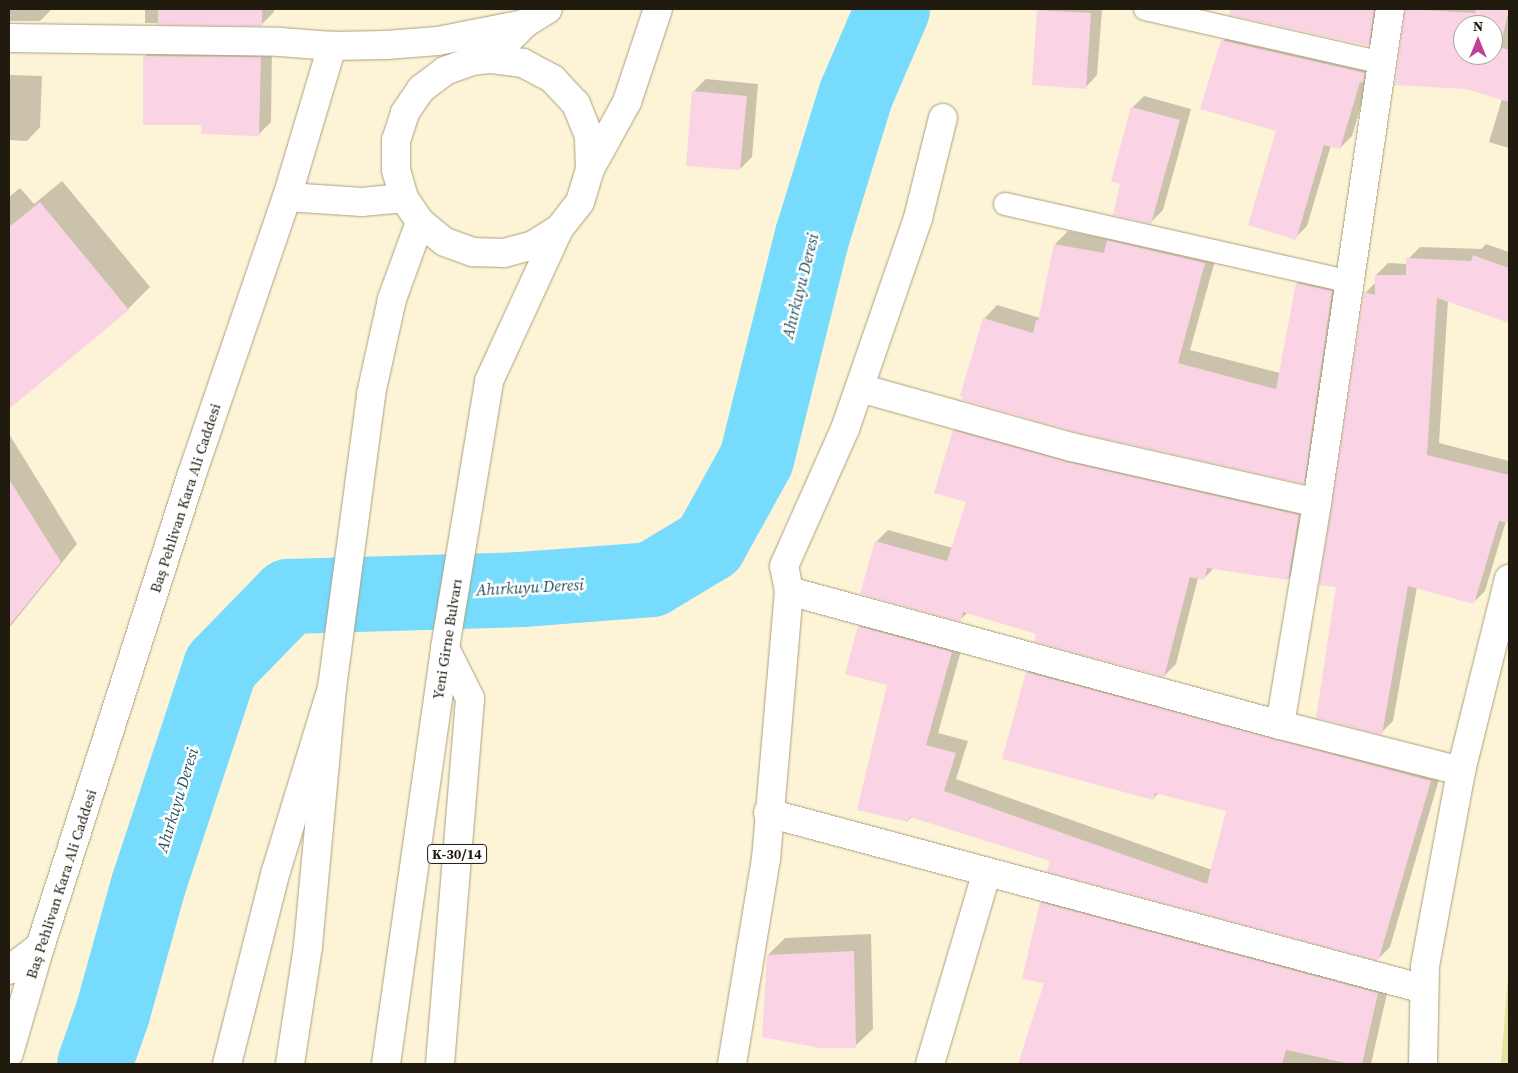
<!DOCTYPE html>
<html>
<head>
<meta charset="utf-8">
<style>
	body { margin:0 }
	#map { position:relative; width:1518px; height:1073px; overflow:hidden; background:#fdf3d6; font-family:"Source Serif 4",serif }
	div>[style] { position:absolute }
	.green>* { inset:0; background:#e1e69f }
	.shadow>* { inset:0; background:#0003 }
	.river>* { height:75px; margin:-37.5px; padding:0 37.5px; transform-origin:37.5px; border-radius:37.5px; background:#76dbfc }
	.building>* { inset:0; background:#fad3e4 }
	.roads { filter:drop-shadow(0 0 1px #ab9f7d) drop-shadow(0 0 1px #ab9f7d) }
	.lane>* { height:22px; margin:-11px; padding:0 11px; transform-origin:11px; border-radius:11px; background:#fff }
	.street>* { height:28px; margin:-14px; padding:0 14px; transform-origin:14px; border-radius:14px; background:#fff }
	.secondary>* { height:28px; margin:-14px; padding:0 14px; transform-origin:14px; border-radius:14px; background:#fff }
	.highway>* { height:28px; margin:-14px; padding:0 14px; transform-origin:14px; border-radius:14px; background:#fff }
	span { translate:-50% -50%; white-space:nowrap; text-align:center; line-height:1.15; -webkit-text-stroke:5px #fff; paint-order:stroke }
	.shield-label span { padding:1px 4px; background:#fff; border:1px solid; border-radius:4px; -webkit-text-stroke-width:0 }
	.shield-label { font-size:14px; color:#201b0e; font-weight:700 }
	.street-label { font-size:15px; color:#201b0e }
	.water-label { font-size:16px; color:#24505e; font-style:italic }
	.frame { position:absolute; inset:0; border:10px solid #201b0e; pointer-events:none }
	.north { position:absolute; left:1453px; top:15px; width:50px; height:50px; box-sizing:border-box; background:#fff; border:1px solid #a6a49f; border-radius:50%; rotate:0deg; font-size:14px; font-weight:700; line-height:20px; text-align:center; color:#201b0e }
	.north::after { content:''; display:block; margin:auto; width:18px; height:22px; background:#bd4293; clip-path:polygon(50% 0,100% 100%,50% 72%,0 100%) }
</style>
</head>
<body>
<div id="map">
	<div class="green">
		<i style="clip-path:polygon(1509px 961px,1509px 1064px,1501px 1064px,1509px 964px)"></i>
	</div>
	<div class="shadow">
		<i style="clip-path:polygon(9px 9px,52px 9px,40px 21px,9px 21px)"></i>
		<i style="clip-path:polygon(145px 9px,274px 9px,274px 12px,261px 25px,145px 23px)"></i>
		<i style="clip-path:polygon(1039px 9px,1102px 9px,1097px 75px,1085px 88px,1038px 10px)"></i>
		<i style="clip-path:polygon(1269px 9px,1385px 9px,1380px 33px,1368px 45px,1265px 22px)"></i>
		<i style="clip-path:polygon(evenodd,1406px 9px,1509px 9px,1509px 148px,1489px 142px,1502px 99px,1466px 88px,1406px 9px,1463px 25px,1493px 25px,1493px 55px,1463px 55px,1463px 25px)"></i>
		<i style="clip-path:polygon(1234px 30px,1375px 69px,1370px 74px,1352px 136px,1340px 148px,1331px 145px,1307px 226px,1295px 238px,1278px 130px,1222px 42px)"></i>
		<i style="clip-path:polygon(157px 44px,272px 46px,271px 122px,259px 134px,203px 124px,145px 56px)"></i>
		<i style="clip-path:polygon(9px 75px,42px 76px,40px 127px,27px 141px,9px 140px)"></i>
		<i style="clip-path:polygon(706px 79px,758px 84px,752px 157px,740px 169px,694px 91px)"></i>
		<i style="clip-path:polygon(1144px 96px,1191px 109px,1163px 210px,1151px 222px,1122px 183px,1132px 108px)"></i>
		<i style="clip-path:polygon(62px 181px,150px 287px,128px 309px,9px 407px,9px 197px,20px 188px,34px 204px)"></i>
		<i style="clip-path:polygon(1068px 231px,1110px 239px,1218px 250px,1190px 350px,1280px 373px,1297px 284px,1310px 271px,1345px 278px,1317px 469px,1304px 483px,984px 319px,997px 305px,1040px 318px,1055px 244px)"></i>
		<i style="clip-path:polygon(1486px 244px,1509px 252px,1509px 322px,1448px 300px,1439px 443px,1509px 461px,1509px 520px,1506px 521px,1485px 591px,1473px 603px,1417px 587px,1393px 721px,1381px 733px,1338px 586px,1365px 293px,1376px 282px,1376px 275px,1388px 263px,1408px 264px,1408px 259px,1420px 247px,1481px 249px)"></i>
		<i style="clip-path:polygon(966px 419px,1311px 503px,1300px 567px,1288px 579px,1214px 568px,1203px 579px,1198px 578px,1176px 664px,1164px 676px,1038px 633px,968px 612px,960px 620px,876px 542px,888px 530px,953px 548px,967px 502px,954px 431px)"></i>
		<i style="clip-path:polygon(9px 434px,77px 544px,9px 628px)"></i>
		<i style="clip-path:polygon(871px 614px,964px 640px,938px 733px,968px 741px,956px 779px,1212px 870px,1227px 810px,1159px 793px,1152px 799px,1027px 672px,1039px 660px,1442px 769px,1390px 947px,1378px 959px,912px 817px,908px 821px,889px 684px,859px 627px)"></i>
		<i style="clip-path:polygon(1054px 890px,1390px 980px,1371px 1064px,1019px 1064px,1046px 983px,1041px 903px)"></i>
		<i style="clip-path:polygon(871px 934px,873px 1029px,855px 1046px,768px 955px,785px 938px)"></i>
	</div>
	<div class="river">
		<i style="left:94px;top:1064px;width:54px;rotate:-70.6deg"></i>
		<i style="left:112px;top:1013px;width:134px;rotate:-74.4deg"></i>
		<i style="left:148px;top:884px;width:230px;rotate:-71.7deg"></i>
		<i style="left:220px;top:666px;width:98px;rotate:-45.8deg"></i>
		<i style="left:288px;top:596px;width:233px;rotate:-1.7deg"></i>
		<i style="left:521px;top:589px;width:130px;rotate:-4.4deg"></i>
		<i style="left:651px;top:579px;width:68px;rotate:-31.1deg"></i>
		<i style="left:709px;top:544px;width:97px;rotate:-61.1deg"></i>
		<i style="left:756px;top:459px;width:231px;rotate:-76deg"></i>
		<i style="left:812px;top:235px;width:146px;rotate:-72.9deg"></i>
		<i style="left:855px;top:95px;width:94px;rotate:-66.7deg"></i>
	</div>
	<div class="building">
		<i style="clip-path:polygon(158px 9px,262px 9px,262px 26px,158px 25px)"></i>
		<i style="clip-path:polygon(1231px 9px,1374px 9px,1369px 46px,1229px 15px)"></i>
		<i style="clip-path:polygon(evenodd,1405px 9px,1475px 13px,1476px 9px,1509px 9px,1500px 47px,1509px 50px,1509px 102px,1466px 89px,1395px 85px,1405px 9px,1463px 25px,1493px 25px,1493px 55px,1463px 55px,1463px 25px)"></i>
		<i style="clip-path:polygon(1037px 10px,1091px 13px,1086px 89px,1032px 85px)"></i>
		<i style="clip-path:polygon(1221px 40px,1365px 73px,1363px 83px,1360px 82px,1340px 149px,1324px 145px,1296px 240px,1248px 225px,1276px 131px,1200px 109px)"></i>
		<i style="clip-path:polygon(143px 56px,261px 57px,259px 136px,201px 134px,202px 125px,143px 125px)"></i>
		<i style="clip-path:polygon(692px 91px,747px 96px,740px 170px,686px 166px)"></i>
		<i style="clip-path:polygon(1131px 107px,1180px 120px,1151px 224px,1113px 215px,1120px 184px,1111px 181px)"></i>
		<i style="clip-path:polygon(40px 202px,129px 310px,9px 409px,9px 227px)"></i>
		<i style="clip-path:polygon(1107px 240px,1205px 263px,1178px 363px,1276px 389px,1296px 283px,1332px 291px,1304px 484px,1075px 432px,962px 400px,963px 397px,960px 396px,983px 318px,1033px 333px,1036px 320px,1038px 321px,1054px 244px,1104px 253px)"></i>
		<i style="clip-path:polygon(1473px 255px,1509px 268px,1509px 323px,1437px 298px,1427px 455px,1509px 475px,1509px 523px,1499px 521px,1474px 604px,1408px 586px,1382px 735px,1316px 718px,1336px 587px,1319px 585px,1364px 292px,1375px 295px,1375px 275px,1406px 275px,1406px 258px,1471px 261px)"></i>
		<i style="clip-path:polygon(953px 430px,1068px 462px,1299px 515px,1288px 580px,1207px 568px,1204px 580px,1190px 577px,1164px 677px,1034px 642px,1036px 634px,963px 612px,961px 622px,860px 594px,875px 541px,947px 561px,966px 502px,934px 493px)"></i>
		<i style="clip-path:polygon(9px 479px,61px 562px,9px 626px)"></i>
		<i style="clip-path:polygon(858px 626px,952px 652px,926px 745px,956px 753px,944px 791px,1207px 884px,1226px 811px,1155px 793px,1153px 800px,1002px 759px,1026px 672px,1431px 781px,1378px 961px,1047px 872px,1050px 861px,910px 817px,908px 822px,857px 810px,887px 685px,845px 674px)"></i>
		<i style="clip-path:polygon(1040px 902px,1378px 993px,1362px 1064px,1350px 1064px,1286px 1050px,1282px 1064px,1018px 1064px,1044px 983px,1022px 979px)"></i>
		<i style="clip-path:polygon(854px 951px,856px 1048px,820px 1048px,762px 1037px,767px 955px)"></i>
	</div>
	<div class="roads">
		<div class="lane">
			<i style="left:1145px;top:9px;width:243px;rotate:12.8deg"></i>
			<i style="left:1005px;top:204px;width:354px;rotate:12.7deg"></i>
		</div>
		<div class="street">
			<i style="left:9px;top:38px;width:271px;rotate:0.8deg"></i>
			<i style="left:280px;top:42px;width:52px;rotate:4.4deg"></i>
			<i style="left:332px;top:46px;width:54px;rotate:-1.1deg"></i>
			<i style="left:386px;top:45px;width:52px;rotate:-4.4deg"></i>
			<i style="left:438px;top:41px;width:88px;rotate:-11.2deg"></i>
			<i style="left:287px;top:197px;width:75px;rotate:3.8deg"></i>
			<i style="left:362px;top:202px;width:42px;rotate:-5.4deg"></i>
			<i style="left:860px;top:388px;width:219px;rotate:15.6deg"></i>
			<i style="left:1071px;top:447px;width:252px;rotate:12.8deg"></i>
			<i style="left:789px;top:591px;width:509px;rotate:15.26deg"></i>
			<i style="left:1280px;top:725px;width:187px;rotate:14.3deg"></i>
			<i style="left:1280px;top:725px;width:225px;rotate:-80.5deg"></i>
			<i style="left:1317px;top:503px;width:499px;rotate:-81.6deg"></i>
			<i style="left:768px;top:813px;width:679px;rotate:15.02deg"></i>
			<i style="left:9px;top:970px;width:39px;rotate:-37deg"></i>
			<i style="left:9px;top:1053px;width:110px;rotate:-73.7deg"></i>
			<i style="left:40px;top:947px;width:497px;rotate:-72.2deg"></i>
			<i style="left:192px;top:474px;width:293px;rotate:-71.1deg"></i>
			<i style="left:287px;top:197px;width:158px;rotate:-73.4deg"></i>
			<i style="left:732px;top:1064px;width:208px;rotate:-80.6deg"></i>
			<i style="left:766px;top:859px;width:269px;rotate:-85.1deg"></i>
			<i style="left:789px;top:591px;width:25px;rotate:-101deg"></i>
			<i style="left:784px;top:566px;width:150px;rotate:-66deg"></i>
			<i style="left:845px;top:429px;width:223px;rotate:-70.9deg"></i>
			<i style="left:918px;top:218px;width:103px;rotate:-76deg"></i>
			<i style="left:930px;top:1064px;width:200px;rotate:-73.5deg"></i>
			<i style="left:1423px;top:1064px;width:98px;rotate:-88.8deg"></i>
			<i style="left:1425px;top:966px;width:198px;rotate:-79.5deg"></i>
			<i style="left:1461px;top:771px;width:198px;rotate:-76deg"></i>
		</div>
		<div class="secondary">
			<i style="left:490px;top:59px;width:49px;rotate:-45.8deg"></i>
			<i style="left:524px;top:24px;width:28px;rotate:-32deg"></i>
			<i style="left:590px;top:169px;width:77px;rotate:-61.1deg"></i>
			<i style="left:627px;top:102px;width:98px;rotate:-71.6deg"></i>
			<i style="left:290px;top:1064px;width:119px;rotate:-81.3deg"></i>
			<i style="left:308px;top:946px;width:259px;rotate:-84.7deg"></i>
			<i style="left:332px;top:688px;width:297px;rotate:-82.4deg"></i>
			<i style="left:371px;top:394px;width:97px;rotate:-77.5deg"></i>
			<i style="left:392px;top:299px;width:82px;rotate:-70deg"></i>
			<i style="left:386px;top:1064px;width:420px;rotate:-81.9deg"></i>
			<i style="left:445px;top:648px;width:271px;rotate:-80.6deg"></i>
			<i style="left:489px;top:381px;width:167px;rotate:-65.3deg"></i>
			<i style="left:559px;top:229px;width:34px;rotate:-52deg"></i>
			<i style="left:580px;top:202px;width:34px;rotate:-73deg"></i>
			<i style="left:590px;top:169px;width:33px;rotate:-92deg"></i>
			<i style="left:589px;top:136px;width:35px;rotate:-112deg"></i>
			<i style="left:576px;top:104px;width:34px;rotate:-133deg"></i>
			<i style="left:553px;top:79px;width:34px;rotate:-152deg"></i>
			<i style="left:523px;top:63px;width:33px;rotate:-173deg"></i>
			<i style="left:490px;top:59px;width:18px;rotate:174deg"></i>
			<i style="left:472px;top:61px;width:29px;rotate:160deg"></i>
			<i style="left:445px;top:71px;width:30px;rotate:143deg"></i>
			<i style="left:421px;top:89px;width:29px;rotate:124deg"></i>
			<i style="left:405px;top:113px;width:28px;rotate:108deg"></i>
			<i style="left:396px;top:140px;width:30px;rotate:90deg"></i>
			<i style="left:396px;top:170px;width:29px;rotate:74deg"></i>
			<i style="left:404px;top:198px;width:29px;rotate:56deg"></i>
			<i style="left:420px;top:222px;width:32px;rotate:39deg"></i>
			<i style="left:445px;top:242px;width:30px;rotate:20deg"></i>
			<i style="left:473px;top:252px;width:31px;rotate:2deg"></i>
			<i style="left:504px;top:253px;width:30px;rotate:-15deg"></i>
			<i style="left:533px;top:245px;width:31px;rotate:-32deg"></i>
		</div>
		<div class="highway">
			<i style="left:227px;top:1064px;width:199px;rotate:-75.8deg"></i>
			<i style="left:276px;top:871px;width:191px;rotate:-73deg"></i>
			<i style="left:440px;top:1064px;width:367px;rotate:-85.3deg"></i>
			<i style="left:470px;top:698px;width:56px;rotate:-116.6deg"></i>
		</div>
	</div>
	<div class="shield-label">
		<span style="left:457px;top:854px">K-30/14</span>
	</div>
	<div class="street-label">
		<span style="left:185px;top:498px;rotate:-72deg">Baş Pehlivan Kara Ali Caddesi</span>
		<span style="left:447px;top:639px;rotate:-81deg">Yeni Girne Bulvarı</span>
		<span style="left:61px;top:884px;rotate:-72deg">Baş Pehlivan Kara Ali Caddesi</span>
	</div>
	<div class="water-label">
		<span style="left:800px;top:286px;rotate:-76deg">Ahırkuyu Deresi</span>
		<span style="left:530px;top:587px;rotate:-3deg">Ahırkuyu Deresi</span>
		<span style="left:177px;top:800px;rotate:-73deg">Ahırkuyu Deresi</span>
	</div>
	<div class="frame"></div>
	<div class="north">N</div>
</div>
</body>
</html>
